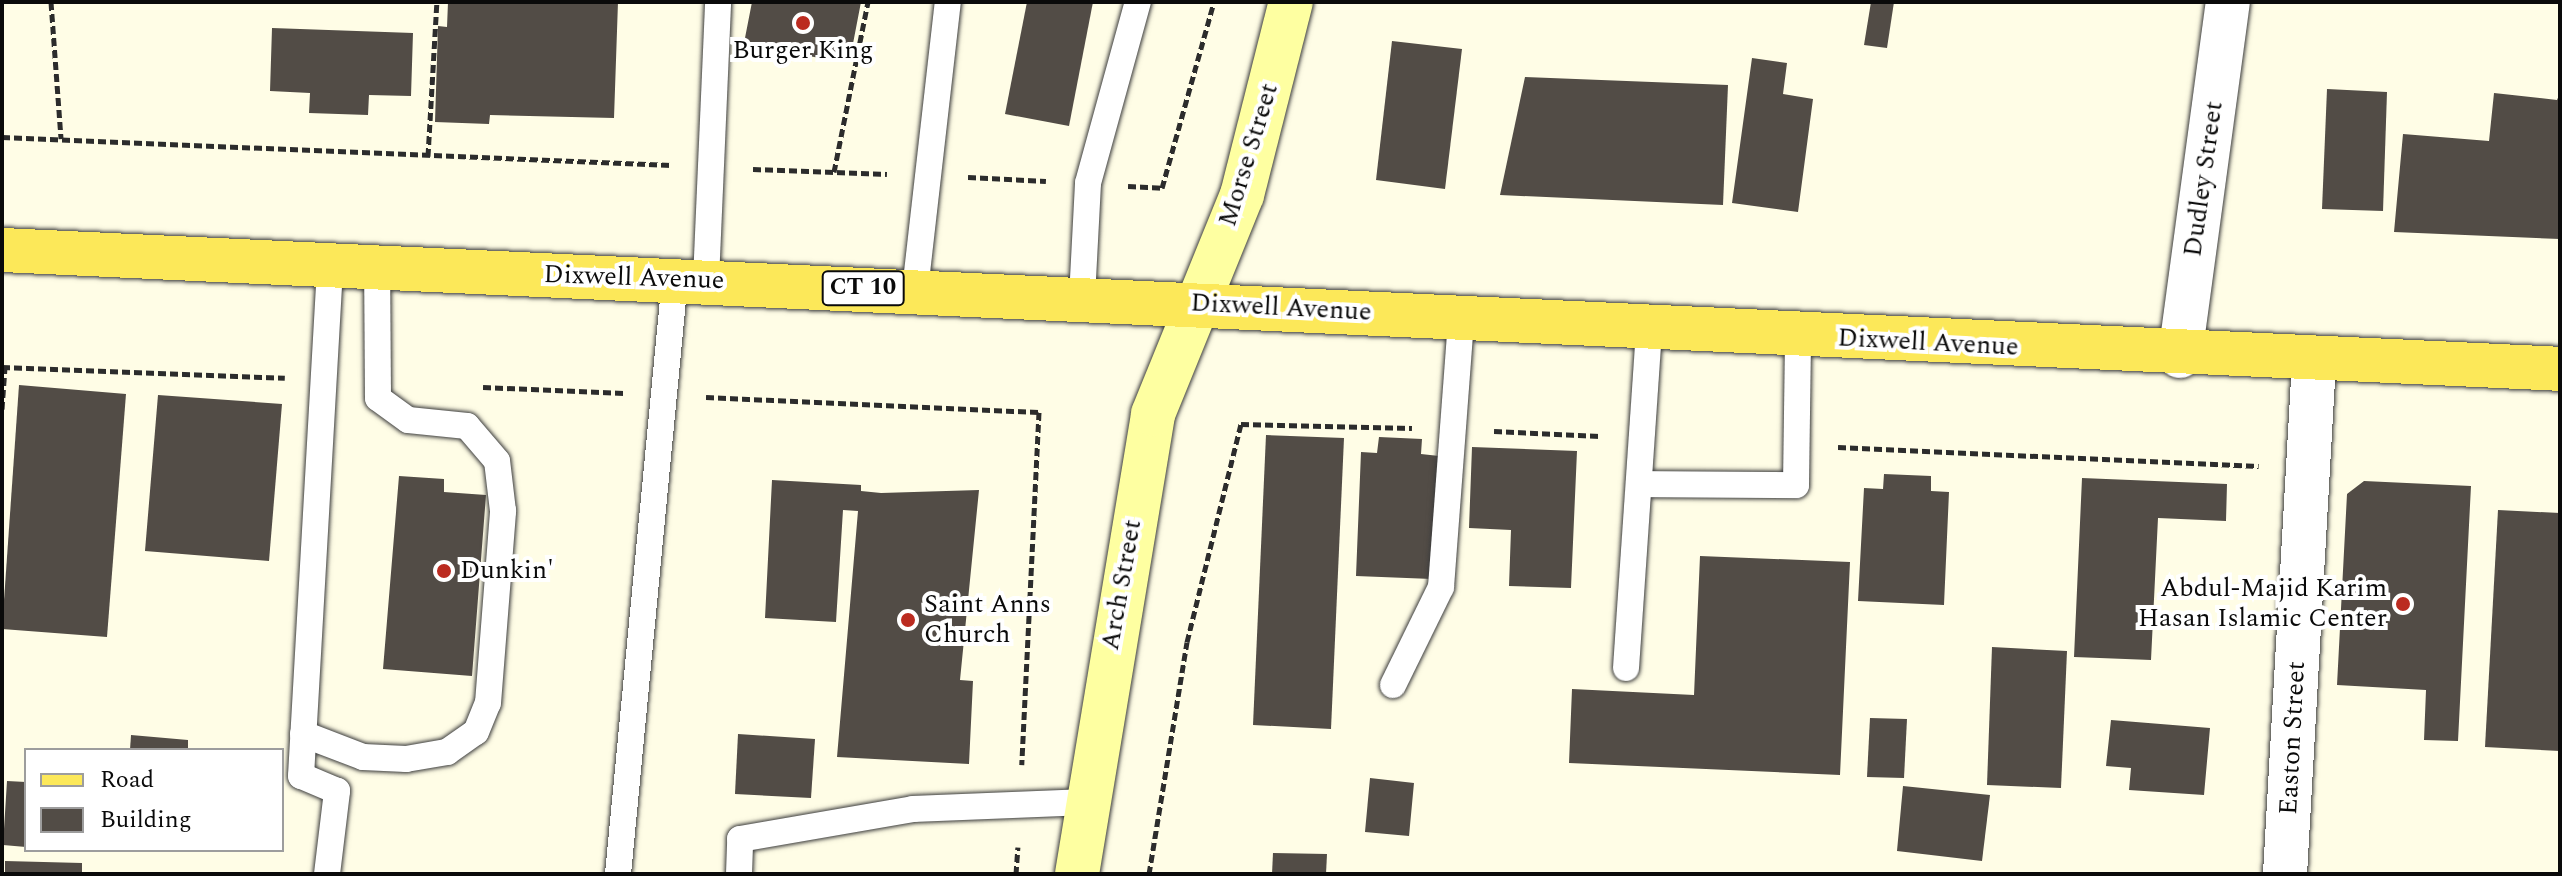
<!DOCTYPE html>
<html>
<head>
<meta charset="utf-8">
<style>
	body { margin:0 }
	#map { position:relative; width:2562px; height:876px; overflow:hidden; background:#fffde6; font-family:Spectral,serif }
	div>[style] { position:absolute }
	.building>* { inset:0; background:#524c46 }
	.path>* { height:5px; margin-top:-2.5px; transform-origin:0; background:repeating-linear-gradient(90deg,#2c2c2c 0 8px,transparent 0 12px) }
	.roads { filter:drop-shadow(0 0 2px #3d3d3d) drop-shadow(0 0 2px #3d3d3d) }
	.service>* { height:26px; margin:-13px; padding:0 13px; transform-origin:13px; border-radius:13px; background:#fff }
	.minor>* { height:44px; margin:-22px; padding:0 22px; transform-origin:22px; border-radius:22px; background:#fff }
	.secondary>* { height:44px; margin:-22px; padding:0 22px; transform-origin:22px; border-radius:22px; background:#feffa1 }
	.primary>* { height:44px; margin:-22px; padding:0 22px; transform-origin:22px; border-radius:22px; background:#fce859 }
	.dots>* { width:22px; height:22px; translate:-50% -50%; box-sizing:border-box; border:4px solid #fff; border-radius:50% }
	span { translate:-50% -50%; white-space:nowrap; text-align:center; line-height:1.15; -webkit-text-stroke:8px #fff; paint-order:stroke }
	.shield-label span { padding:2px 6px; background:#fff; border:2px solid; border-radius:6px; -webkit-text-stroke-width:0 }
	.shield-label { font-size:24px; color:#0a0a0a; font-weight:700 }
	.poi-label { font-size:26px; color:#0a0a0a }
	.left { translate:0 -50%; text-align:left }
	.right { translate:-100% -50%; text-align:right }
	.street-label { font-size:26px; color:#0a0a0a }
	.frame { position:absolute; inset:0; border:4px solid #0a0a0a; pointer-events:none }
	.legend { position:absolute; left:24px; top:748px; width:260px; height:104px; box-sizing:border-box; background:#fff; border:2px solid #9d9d9d; margin:0; padding:10px 14px; list-style:none; font-size:24px; color:#0a0a0a }
	.legend li { display:flex; align-items:center; gap:16px; height:40px }
	.legend b { width:40px; border:2px solid #9d9d9d }
</style>
</head>
<body>
<div id="map">
	<div class="building">
		<i style="clip-path:polygon(448px 2px,618px 2px,614px 118px,490px 115px,489px 124px,435px 122px,438px 26px,447px 27px)"></i>
		<i style="clip-path:polygon(752px 2px,861px 2px,851px 54px,836px 51px,834px 61px,744px 43px)"></i>
		<i style="clip-path:polygon(1027px 2px,1093px 2px,1069px 126px,1005px 114px)"></i>
		<i style="clip-path:polygon(1871px 2px,1894px 2px,1887px 48px,1864px 45px)"></i>
		<i style="clip-path:polygon(272px 28px,413px 33px,411px 96px,369px 95px,368px 115px,309px 113px,310px 93px,270px 91px)"></i>
		<i style="clip-path:polygon(1392px 41px,1462px 49px,1445px 189px,1376px 180px)"></i>
		<i style="clip-path:polygon(1752px 58px,1787px 63px,1783px 94px,1813px 99px,1798px 212px,1732px 203px)"></i>
		<i style="clip-path:polygon(1525px 77px,1728px 85px,1723px 205px,1500px 195px)"></i>
		<i style="clip-path:polygon(2327px 89px,2387px 92px,2383px 211px,2322px 209px)"></i>
		<i style="clip-path:polygon(2494px 93px,2557px 100px,2560px 93px,2560px 239px,2394px 232px,2403px 134px,2489px 141px)"></i>
		<i style="clip-path:polygon(19px 385px,126px 394px,107px 637px,2px 629px)"></i>
		<i style="clip-path:polygon(158px 395px,282px 404px,269px 561px,145px 551px)"></i>
		<i style="clip-path:polygon(1266px 435px,1344px 438px,1331px 729px,1253px 725px)"></i>
		<i style="clip-path:polygon(1379px 437px,1422px 439px,1421px 454px,1439px 456px,1432px 579px,1356px 576px,1361px 452px,1377px 453px)"></i>
		<i style="clip-path:polygon(1472px 447px,1577px 451px,1571px 588px,1509px 586px,1511px 530px,1469px 528px)"></i>
		<i style="clip-path:polygon(1884px 474px,1931px 476px,1931px 491px,1949px 492px,1944px 605px,1858px 601px,1864px 488px,1883px 489px)"></i>
		<i style="clip-path:polygon(399px 476px,444px 479px,444px 492px,486px 495px,472px 676px,383px 669px)"></i>
		<i style="clip-path:polygon(2082px 478px,2227px 484px,2226px 521px,2158px 518px,2151px 660px,2074px 657px)"></i>
		<i style="clip-path:polygon(772px 480px,861px 485px,861px 491px,881px 493px,979px 490px,960px 680px,973px 681px,969px 764px,837px 757px,858px 511px,843px 510px,836px 622px,765px 618px)"></i>
		<i style="clip-path:polygon(2364px 481px,2471px 486px,2458px 741px,2424px 740px,2426px 690px,2337px 685px,2347px 494px)"></i>
		<i style="clip-path:polygon(2498px 510px,2560px 513px,2560px 751px,2485px 747px)"></i>
		<i style="clip-path:polygon(1700px 556px,1850px 562px,1840px 775px,1569px 763px,1572px 689px,1694px 695px)"></i>
		<i style="clip-path:polygon(1992px 647px,2067px 651px,2061px 788px,1987px 785px)"></i>
		<i style="clip-path:polygon(1870px 718px,1907px 719px,1904px 778px,1867px 777px)"></i>
		<i style="clip-path:polygon(2111px 720px,2210px 728px,2204px 795px,2129px 790px,2131px 768px,2106px 766px)"></i>
		<i style="clip-path:polygon(738px 734px,815px 739px,811px 798px,735px 794px)"></i>
		<i style="clip-path:polygon(131px 735px,188px 740px,188px 750px,130px 750px)"></i>
		<i style="clip-path:polygon(1370px 778px,1414px 783px,1409px 836px,1365px 832px)"></i>
		<i style="clip-path:polygon(7px 781px,26px 782px,26px 847px,3px 845px)"></i>
		<i style="clip-path:polygon(1903px 786px,1990px 795px,1982px 861px,1897px 851px)"></i>
		<i style="clip-path:polygon(1273px 853px,1327px 854px,1326px 874px,1272px 874px)"></i>
		<i style="clip-path:polygon(5px 861px,82px 863px,82px 874px,5px 874px)"></i>
	</div>
	<div class="path">
		<i style="left:51px;top:2px;width:137px;rotate:85.8deg"></i>
		<i style="left:2px;top:137px;width:670px;rotate:2.4deg"></i>
		<i style="left:428px;top:156px;width:154px;rotate:-86.7deg"></i>
		<i style="left:753px;top:169px;width:134px;rotate:2.1deg"></i>
		<i style="left:834px;top:172px;width:173px;rotate:-78.7deg"></i>
		<i style="left:968px;top:177px;width:78px;rotate:2.9deg"></i>
		<i style="left:1128px;top:186px;width:34px;rotate:3deg"></i>
		<i style="left:1162px;top:188px;width:193px;rotate:-74.4deg"></i>
		<i style="left:2px;top:367px;width:283px;rotate:2.2deg"></i>
		<i style="left:483px;top:387px;width:141px;rotate:2.4deg"></i>
		<i style="left:706px;top:397px;width:333px;rotate:2.6deg"></i>
		<i style="left:1039px;top:412px;width:353px;rotate:92.8deg"></i>
		<i style="left:2px;top:409px;width:42px;rotate:-85.9deg"></i>
		<i style="left:1494px;top:431px;width:106px;rotate:2.7deg"></i>
		<i style="left:1838px;top:447px;width:421px;rotate:2.6deg"></i>
		<i style="left:1016px;top:874px;width:27px;rotate:-86deg"></i>
		<i style="left:1149px;top:874px;width:235px;rotate:-80.7deg"></i>
		<i style="left:1187px;top:642px;width:225px;rotate:-76.1deg"></i>
		<i style="left:1241px;top:424px;width:171px;rotate:1.3deg"></i>
	</div>
	<div class="roads">
		<div class="service">
			<i style="left:706px;top:280px;width:278px;rotate:-87.5deg"></i>
			<i style="left:915px;top:290px;width:290px;rotate:-83.5deg"></i>
			<i style="left:1082px;top:298px;width:115px;rotate:-87deg"></i>
			<i style="left:1088px;top:183px;width:188px;rotate:-74.6deg"></i>
			<i style="left:1639px;top:484px;width:157px;rotate:0.4deg"></i>
			<i style="left:1796px;top:485px;width:150px;rotate:-89.2deg"></i>
			<i style="left:1626px;top:668px;width:341px;rotate:-86.1deg"></i>
			<i style="left:1393px;top:685px;width:109px;rotate:-63.9deg"></i>
			<i style="left:1441px;top:587px;width:270px;rotate:-85.7deg"></i>
			<i style="left:303px;top:734px;width:64px;rotate:21deg"></i>
			<i style="left:363px;top:757px;width:43px;rotate:2.7deg"></i>
			<i style="left:406px;top:759px;width:42px;rotate:-9.7deg"></i>
			<i style="left:447px;top:752px;width:35px;rotate:-35deg"></i>
			<i style="left:476px;top:732px;width:31px;rotate:-68deg"></i>
			<i style="left:488px;top:703px;width:193px;rotate:-85.5deg"></i>
			<i style="left:503px;top:511px;width:50px;rotate:-96.8deg"></i>
			<i style="left:497px;top:461px;width:46px;rotate:-130.6deg"></i>
			<i style="left:467px;top:426px;width:59px;rotate:-174.2deg"></i>
			<i style="left:408px;top:420px;width:37px;rotate:-144deg"></i>
			<i style="left:378px;top:398px;width:128px;rotate:-90.4deg"></i>
			<i style="left:327px;top:874px;width:84px;rotate:-83.1deg"></i>
			<i style="left:337px;top:791px;width:39px;rotate:-157deg"></i>
			<i style="left:301px;top:776px;width:508px;rotate:-86.73deg"></i>
			<i style="left:618px;top:874px;width:598px;rotate:-84.53deg"></i>
			<i style="left:739px;top:874px;width:35px;rotate:-88deg"></i>
			<i style="left:740px;top:839px;width:176px;rotate:-9.8deg"></i>
			<i style="left:913px;top:809px;width:174px;rotate:-2.3deg"></i>
		</div>
		<div class="minor">
			<i style="left:2180px;top:356px;width:357px;rotate:-82.3deg"></i>
			<i style="left:2285px;top:874px;width:513px;rotate:-86.76deg"></i>
		</div>
		<div class="secondary">
			<i style="left:1077px;top:874px;width:466px;rotate:-80.6deg"></i>
			<i style="left:1153px;top:414px;width:236px;rotate:-67.9deg"></i>
			<i style="left:1242px;top:195px;width:199px;rotate:-75.8deg"></i>
		</div>
		<div class="primary">
			<i style="left:2px;top:250px;width:2561px;rotate:2.66deg"></i>
		</div>
	</div>
	<div class="dots">
		<i style="left:803px;top:23px;background:#bb2b20"></i>
		<i style="left:444px;top:571px;background:#bb2b20"></i>
		<i style="left:2403px;top:604px;background:#bb2b20"></i>
		<i style="left:908px;top:620px;background:#bb2b20"></i>
	</div>
	<div class="shield-label">
		<span style="left:863px;top:288px">CT 10</span>
	</div>
	<div class="poi-label">
		<span style="left:803px;top:51px">Burger King</span>
		<span class="left" style="left:460px;top:571px">Dunkin'</span>
		<span class="right" style="left:2387px;top:604px">Abdul-Majid Karim<br>Hasan Islamic Center</span>
		<span class="left" style="left:924px;top:620px">Saint Anns<br>Church</span>
	</div>
	<div class="street-label">
		<span style="left:1249px;top:155px;rotate:-73deg">Morse Street</span>
		<span style="left:2204px;top:179px;rotate:-82deg">Dudley Street</span>
		<span style="left:634px;top:278px;rotate:2deg">Dixwell Avenue</span>
		<span style="left:1281px;top:308px;rotate:3deg">Dixwell Avenue</span>
		<span style="left:1928px;top:343px;rotate:3deg">Dixwell Avenue</span>
		<span style="left:1122px;top:585px;rotate:-80deg">Arch Street</span>
		<span style="left:2293px;top:738px;rotate:-87deg">Easton Street</span>
	</div>
	<div class="frame"></div>
	<ul class="legend">
	<li><b style="height:10px;background:#fce859"></b>Road</li>
	<li><b style="height:22px;background:#524c46"></b>Building</li>
	</ul>
</div>
</body>
</html>
